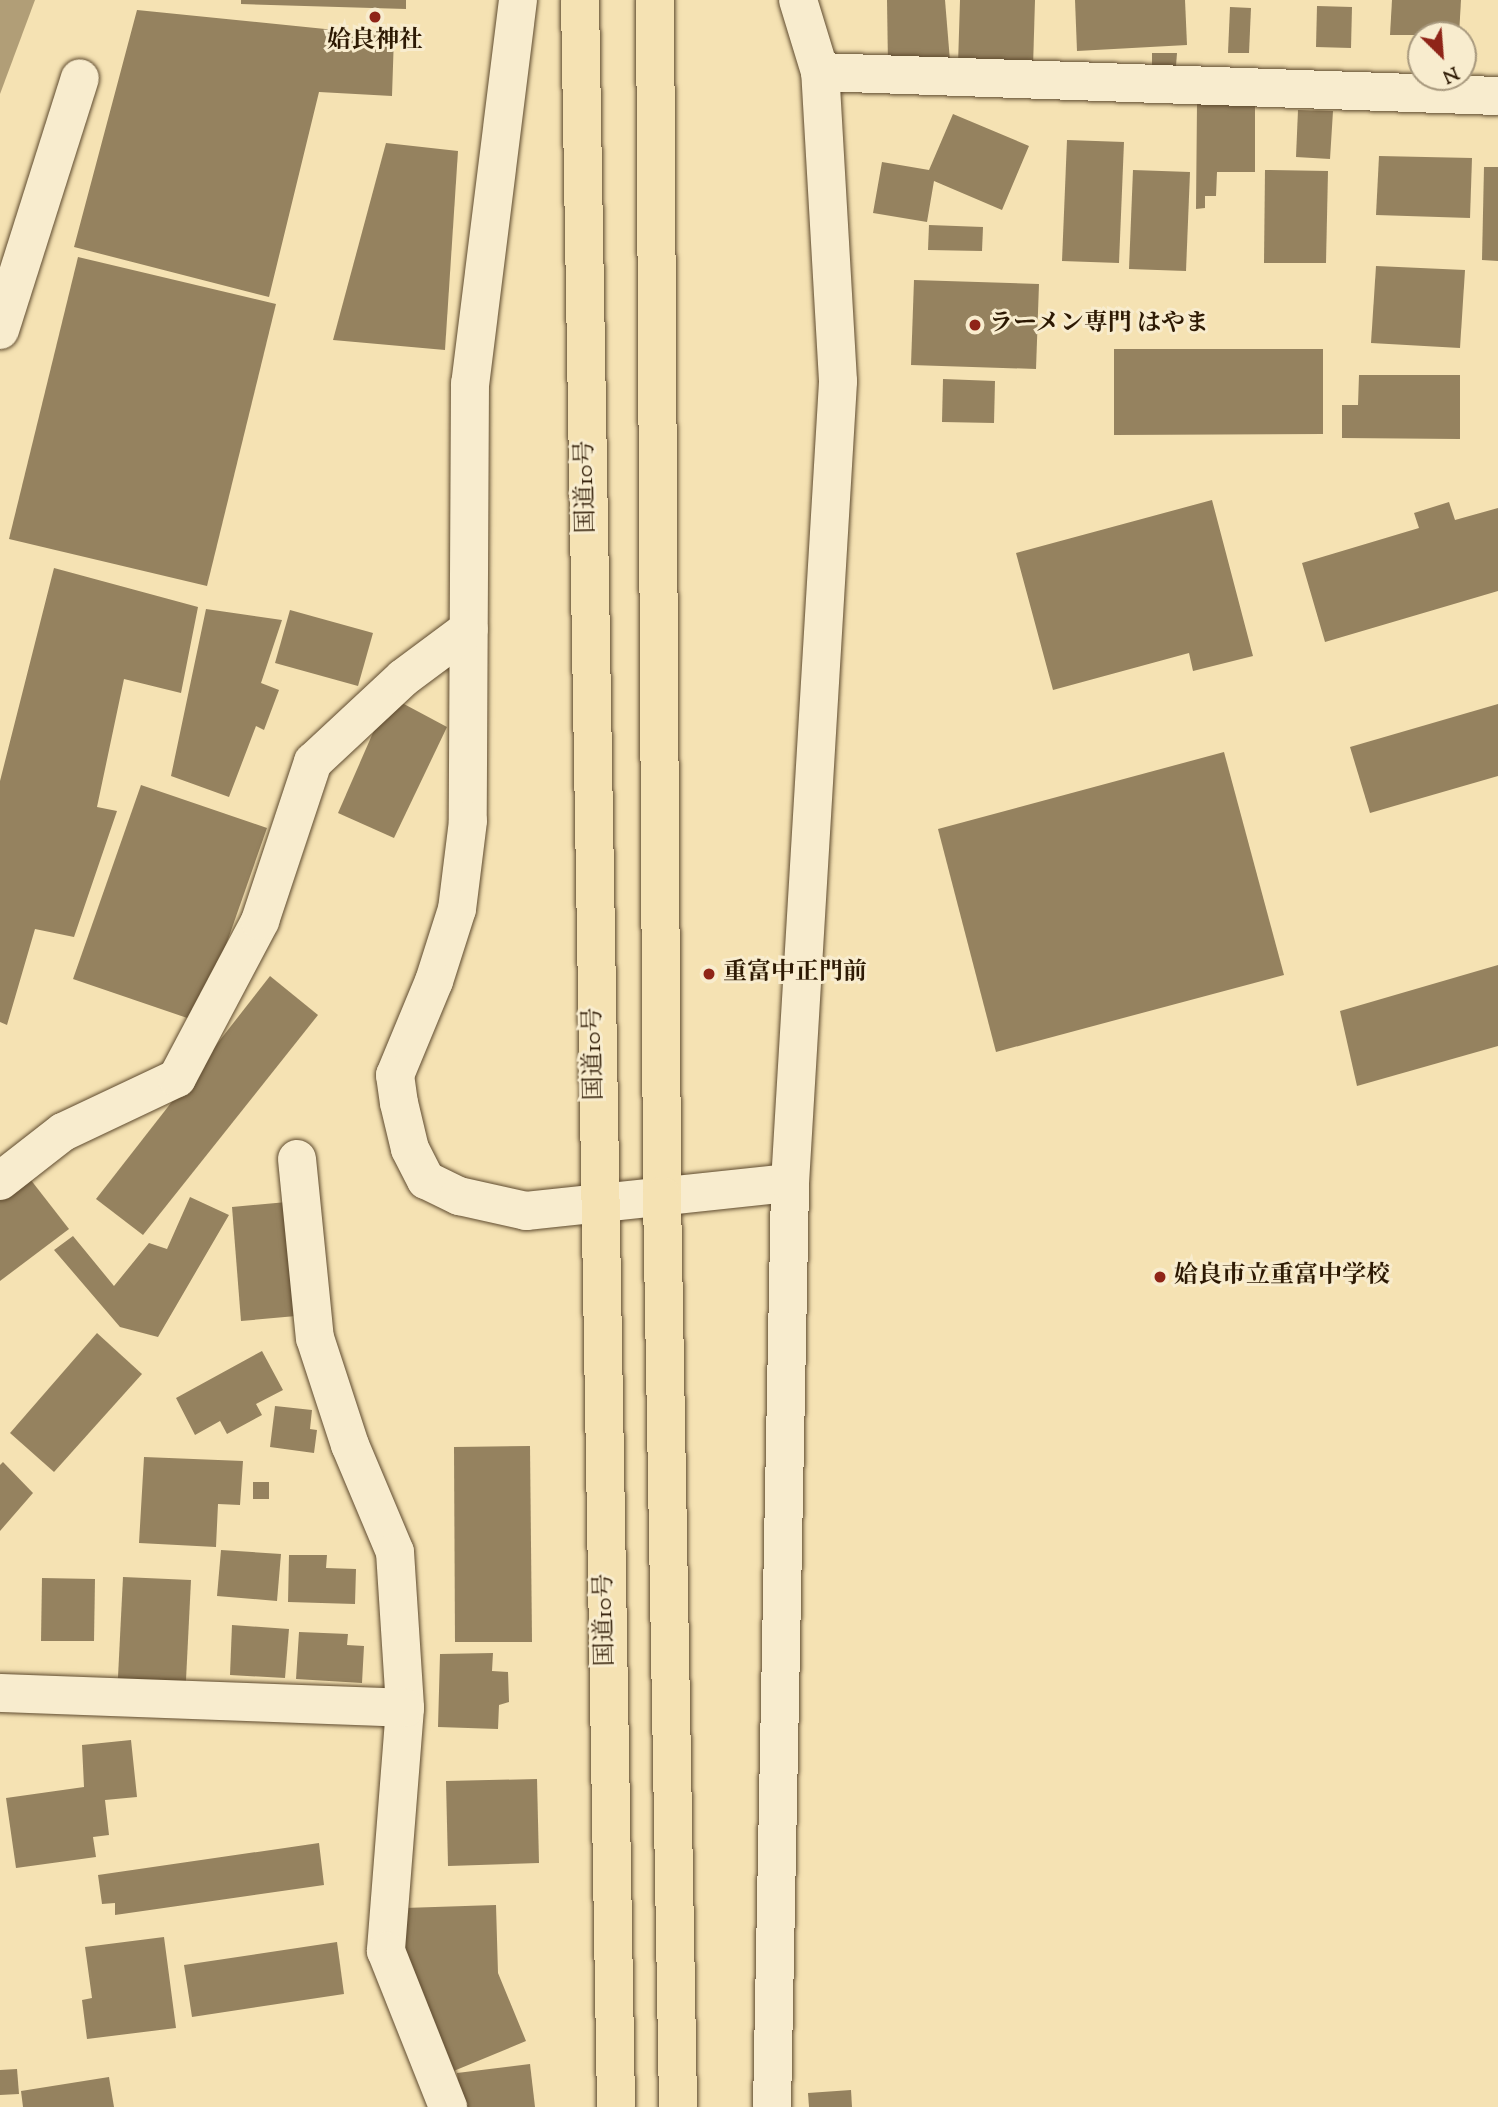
<!DOCTYPE html>
<html>
<head>
<meta charset="utf-8">
<style>
	body { margin:0 }
	#map { position:relative; width:1498px; height:2107px; overflow:hidden; background:#f5e2b3; font-family:"Sorts Mill Goudy","Noto Serif JP",serif }
	div>[style] { position:absolute }
	.water>* { inset:0; background:#b19e77 }
	.building>* { inset:0; background:#95825f }
	.roads { filter:drop-shadow(0 0 2px #5f4b2f) drop-shadow(0 0 2px #5f4b2f) }
	.minor>* { height:38px; margin:-19px; padding:0 19px; transform-origin:19px; border-radius:19px; background:#f8ecce }
	.highway>* { height:38px; margin:-19px; padding:0 19px; transform-origin:19px; border-radius:19px; background:#f5e2b3 }
	.dots>* { width:19px; height:19px; translate:-50% -50%; box-sizing:border-box; border:4px solid #f8ecce; border-radius:50% }
	span { translate:-50% -50%; white-space:nowrap; text-align:center; line-height:1.15; -webkit-text-stroke:6px #f8ecce; paint-order:stroke }
	.poi-label { font-size:24px; color:#2d1903; font-weight:700 }
	.left { translate:0 -50%; text-align:left }
	.street-label { font-size:24px; color:#2d1903 }
	.north { position:absolute; left:1407px; top:21px; width:70px; height:70px; box-sizing:border-box; background:#f8ecce; border:2px solid #a7987d; border-radius:50%; rotate:155deg; font-size:19px; font-weight:700; line-height:28px; text-align:center; color:#2d1903 }
	.north::after { content:''; display:block; margin:auto; width:24px; height:32px; background:#8f2418; clip-path:polygon(50% 0,100% 100%,50% 72%,0 100%) }
</style>
</head>
<body>
<div id="map">
	<div class="water">
		<i style="clip-path:polygon(0 0,35px 0,0 94px)"></i>
	</div>
	<div class="building">
		<i style="clip-path:polygon(241px 0,406px 0,406px 9px,241px 4px)"></i>
		<i style="clip-path:polygon(887px 0,945px 0,950px 61px,888px 66px)"></i>
		<i style="clip-path:polygon(960px 0,1035px 0,1033px 67px,958px 65px)"></i>
		<i style="clip-path:polygon(1075px 0,1185px 0,1187px 45px,1077px 51px)"></i>
		<i style="clip-path:polygon(1392px 0,1461px 0,1459px 35px,1390px 35px)"></i>
		<i style="clip-path:polygon(1317px 6px,1352px 7px,1351px 48px,1316px 47px)"></i>
		<i style="clip-path:polygon(1230px 7px,1251px 8px,1249px 53px,1228px 53px)"></i>
		<i style="clip-path:polygon(137px 10px,394px 36px,392px 96px,319px 92px,269px 297px,74px 247px)"></i>
		<i style="clip-path:polygon(1152px 53px,1177px 53px,1176px 66px,1152px 67px)"></i>
		<i style="clip-path:polygon(1255px 102px,1255px 172px,1217px 172px,1216px 196px,1205px 196px,1205px 208px,1196px 209px,1197px 103px)"></i>
		<i style="clip-path:polygon(1298px 110px,1333px 111px,1330px 159px,1296px 157px)"></i>
		<i style="clip-path:polygon(953px 114px,1029px 146px,1002px 210px,934px 181px,927px 222px,873px 213px,882px 162px,929px 170px)"></i>
		<i style="clip-path:polygon(1067px 140px,1124px 142px,1119px 263px,1062px 261px)"></i>
		<i style="clip-path:polygon(386px 143px,458px 151px,445px 350px,333px 340px)"></i>
		<i style="clip-path:polygon(1379px 156px,1472px 158px,1470px 218px,1376px 215px)"></i>
		<i style="clip-path:polygon(1484px 167px,1498px 167px,1498px 261px,1482px 260px)"></i>
		<i style="clip-path:polygon(1133px 170px,1190px 172px,1186px 271px,1129px 269px)"></i>
		<i style="clip-path:polygon(1265px 170px,1328px 171px,1326px 263px,1264px 263px)"></i>
		<i style="clip-path:polygon(929px 225px,983px 227px,982px 251px,928px 250px)"></i>
		<i style="clip-path:polygon(78px 257px,276px 304px,207px 586px,9px 539px)"></i>
		<i style="clip-path:polygon(1376px 266px,1465px 270px,1460px 348px,1371px 343px)"></i>
		<i style="clip-path:polygon(914px 280px,1039px 284px,1036px 369px,911px 365px)"></i>
		<i style="clip-path:polygon(1114px 349px,1323px 349px,1323px 434px,1114px 435px)"></i>
		<i style="clip-path:polygon(1359px 375px,1460px 375px,1460px 439px,1342px 438px,1342px 405px,1358px 405px)"></i>
		<i style="clip-path:polygon(943px 379px,995px 381px,994px 423px,942px 422px)"></i>
		<i style="clip-path:polygon(1212px 500px,1253px 656px,1193px 671px,1189px 653px,1053px 690px,1016px 553px)"></i>
		<i style="clip-path:polygon(1449px 502px,1455px 520px,1498px 508px,1498px 591px,1325px 642px,1302px 563px,1419px 528px,1414px 513px)"></i>
		<i style="clip-path:polygon(54px 568px,198px 607px,181px 693px,124px 679px,97px 807px,117px 811px,74px 937px,35px 929px,7px 1025px,0 1022px,0 781px)"></i>
		<i style="clip-path:polygon(206px 609px,282px 620px,261px 683px,279px 690px,264px 730px,256px 726px,229px 797px,171px 776px)"></i>
		<i style="clip-path:polygon(290px 610px,373px 633px,358px 686px,275px 663px)"></i>
		<i style="clip-path:polygon(389px 696px,447px 727px,394px 838px,338px 813px)"></i>
		<i style="clip-path:polygon(1498px 704px,1498px 776px,1370px 813px,1350px 747px)"></i>
		<i style="clip-path:polygon(1224px 752px,1284px 975px,996px 1052px,938px 829px)"></i>
		<i style="clip-path:polygon(141px 785px,267px 828px,199px 1022px,73px 979px)"></i>
		<i style="clip-path:polygon(1498px 965px,1498px 1046px,1357px 1086px,1340px 1011px)"></i>
		<i style="clip-path:polygon(270px 976px,318px 1015px,143px 1235px,96px 1199px)"></i>
		<i style="clip-path:polygon(27px 1175px,69px 1229px,0 1281px,0 1195px)"></i>
		<i style="clip-path:polygon(190px 1197px,229px 1215px,158px 1337px,120px 1327px,54px 1250px,73px 1236px,114px 1286px,149px 1243px,167px 1249px)"></i>
		<i style="clip-path:polygon(287px 1202px,296px 1316px,241px 1321px,232px 1207px)"></i>
		<i style="clip-path:polygon(97px 1333px,142px 1374px,54px 1472px,10px 1433px)"></i>
		<i style="clip-path:polygon(262px 1351px,283px 1390px,256px 1404px,262px 1415px,227px 1434px,220px 1421px,195px 1435px,176px 1398px)"></i>
		<i style="clip-path:polygon(275px 1406px,312px 1410px,310px 1429px,317px 1430px,314px 1453px,270px 1447px)"></i>
		<i style="clip-path:polygon(530px 1446px,532px 1642px,455px 1642px,454px 1447px)"></i>
		<i style="clip-path:polygon(144px 1457px,243px 1461px,240px 1505px,218px 1504px,216px 1547px,139px 1543px)"></i>
		<i style="clip-path:polygon(3px 1462px,33px 1493px,0 1531px,0 1465px)"></i>
		<i style="clip-path:polygon(253px 1482px,269px 1482px,269px 1499px,253px 1499px)"></i>
		<i style="clip-path:polygon(221px 1550px,281px 1554px,277px 1601px,217px 1596px)"></i>
		<i style="clip-path:polygon(289px 1555px,327px 1555px,326px 1568px,356px 1569px,355px 1604px,288px 1602px)"></i>
		<i style="clip-path:polygon(123px 1577px,191px 1580px,185px 1700px,117px 1697px)"></i>
		<i style="clip-path:polygon(42px 1578px,95px 1579px,94px 1641px,41px 1641px)"></i>
		<i style="clip-path:polygon(232px 1625px,289px 1629px,285px 1678px,230px 1675px)"></i>
		<i style="clip-path:polygon(299px 1632px,348px 1634px,347px 1645px,364px 1646px,362px 1683px,296px 1679px)"></i>
		<i style="clip-path:polygon(493px 1653px,492px 1671px,508px 1672px,509px 1702px,499px 1705px,498px 1729px,438px 1727px,440px 1654px)"></i>
		<i style="clip-path:polygon(131px 1740px,137px 1797px,105px 1800px,109px 1835px,93px 1837px,96px 1857px,16px 1868px,6px 1798px,84px 1787px,82px 1745px)"></i>
		<i style="clip-path:polygon(537px 1779px,539px 1863px,448px 1866px,446px 1781px)"></i>
		<i style="clip-path:polygon(319px 1843px,324px 1885px,115px 1915px,115px 1903px,102px 1904px,98px 1875px)"></i>
		<i style="clip-path:polygon(496px 1905px,498px 1973px,526px 2041px,444px 2075px,405px 1981px,404px 1908px)"></i>
		<i style="clip-path:polygon(164px 1937px,176px 2028px,87px 2039px,82px 2000px,92px 1998px,85px 1947px)"></i>
		<i style="clip-path:polygon(337px 1942px,344px 1994px,192px 2017px,184px 1965px)"></i>
		<i style="clip-path:polygon(530px 2064px,535px 2107px,461px 2107px,457px 2073px)"></i>
		<i style="clip-path:polygon(17px 2069px,19px 2094px,0 2095px,0 2070px)"></i>
		<i style="clip-path:polygon(109px 2077px,114px 2107px,23px 2107px,21px 2091px)"></i>
		<i style="clip-path:polygon(851px 2090px,852px 2107px,809px 2107px,808px 2093px)"></i>
	</div>
	<div class="roads">
		<div class="minor">
			<i style="left:518px;top:0;width:386px;rotate:97.1deg"></i>
			<i style="left:470px;top:383px;width:438px;rotate:90.3deg"></i>
			<i style="left:468px;top:821px;width:89px;rotate:97.1deg"></i>
			<i style="left:457px;top:909px;width:76px;rotate:107.7deg"></i>
			<i style="left:434px;top:981px;width:102px;rotate:112.5deg"></i>
			<i style="left:395px;top:1075px;width:28px;rotate:82deg"></i>
			<i style="left:399px;top:1103px;width:47px;rotate:76.6deg"></i>
			<i style="left:410px;top:1149px;width:35px;rotate:63deg"></i>
			<i style="left:426px;top:1180px;width:37px;rotate:26deg"></i>
			<i style="left:459px;top:1196px;width:69px;rotate:12.6deg"></i>
			<i style="left:526px;top:1211px;width:265px;rotate:-6.1deg"></i>
			<i style="left:820px;top:72px;width:678px;rotate:2.03deg"></i>
			<i style="left:0;top:330px;width:264px;rotate:-72.4deg"></i>
			<i style="left:297px;top:1159px;width:180px;rotate:84.3deg"></i>
			<i style="left:315px;top:1338px;width:113px;rotate:71.9deg"></i>
			<i style="left:350px;top:1445px;width:116px;rotate:67.2deg"></i>
			<i style="left:395px;top:1552px;width:156px;rotate:86.3deg"></i>
			<i style="left:405px;top:1708px;width:244px;rotate:94.5deg"></i>
			<i style="left:386px;top:1951px;width:168px;rotate:68.3deg"></i>
			<i style="left:0;top:1181px;width:80px;rotate:-37.9deg"></i>
			<i style="left:63px;top:1132px;width:126px;rotate:-25.3deg"></i>
			<i style="left:177px;top:1078px;width:178px;rotate:-62.1deg"></i>
			<i style="left:260px;top:921px;width:168px;rotate:-71.6deg"></i>
			<i style="left:313px;top:762px;width:123px;rotate:-43deg"></i>
			<i style="left:403px;top:678px;width:82px;rotate:-36.6deg"></i>
			<i style="left:0;top:1693px;width:405px;rotate:2.1deg"></i>
			<i style="left:772px;top:2107px;width:924px;rotate:-88.88deg"></i>
			<i style="left:790px;top:1183px;width:803px;rotate:-86.57deg"></i>
			<i style="left:838px;top:381px;width:310px;rotate:-93.3deg"></i>
			<i style="left:820px;top:72px;width:75px;rotate:-107deg"></i>
		</div>
		<div class="highway">
			<i style="left:580px;top:0;width:2107px;rotate:89.02deg"></i>
			<i style="left:655px;top:0;width:1196px;rotate:89.66deg"></i>
			<i style="left:662px;top:1196px;width:911px;rotate:88.99deg"></i>
		</div>
	</div>
	<div class="dots">
		<i style="left:375px;top:17px;background:#8f2418"></i>
		<i style="left:975px;top:325px;background:#8f2418"></i>
		<i style="left:709px;top:974px;background:#8f2418"></i>
		<i style="left:1160px;top:1277px;background:#8f2418"></i>
	</div>
	<div class="poi-label">
		<span style="left:375px;top:42px">姶良神社</span>
		<span class="left" style="left:989px;top:325px">ラーメン専門 はやま</span>
		<span class="left" style="left:723px;top:974px">重富中正門前</span>
		<span class="left" style="left:1174px;top:1277px">姶良市立重富中学校</span>
	</div>
	<div class="street-label">
		<span style="left:587px;top:487px;rotate:-91deg">国道10号</span>
		<span style="left:595px;top:1054px;rotate:-91deg">国道10号</span>
		<span style="left:606px;top:1620px;rotate:-91deg">国道10号</span>
	</div>
	<div class="north">N</div>
</div>
</body>
</html>
